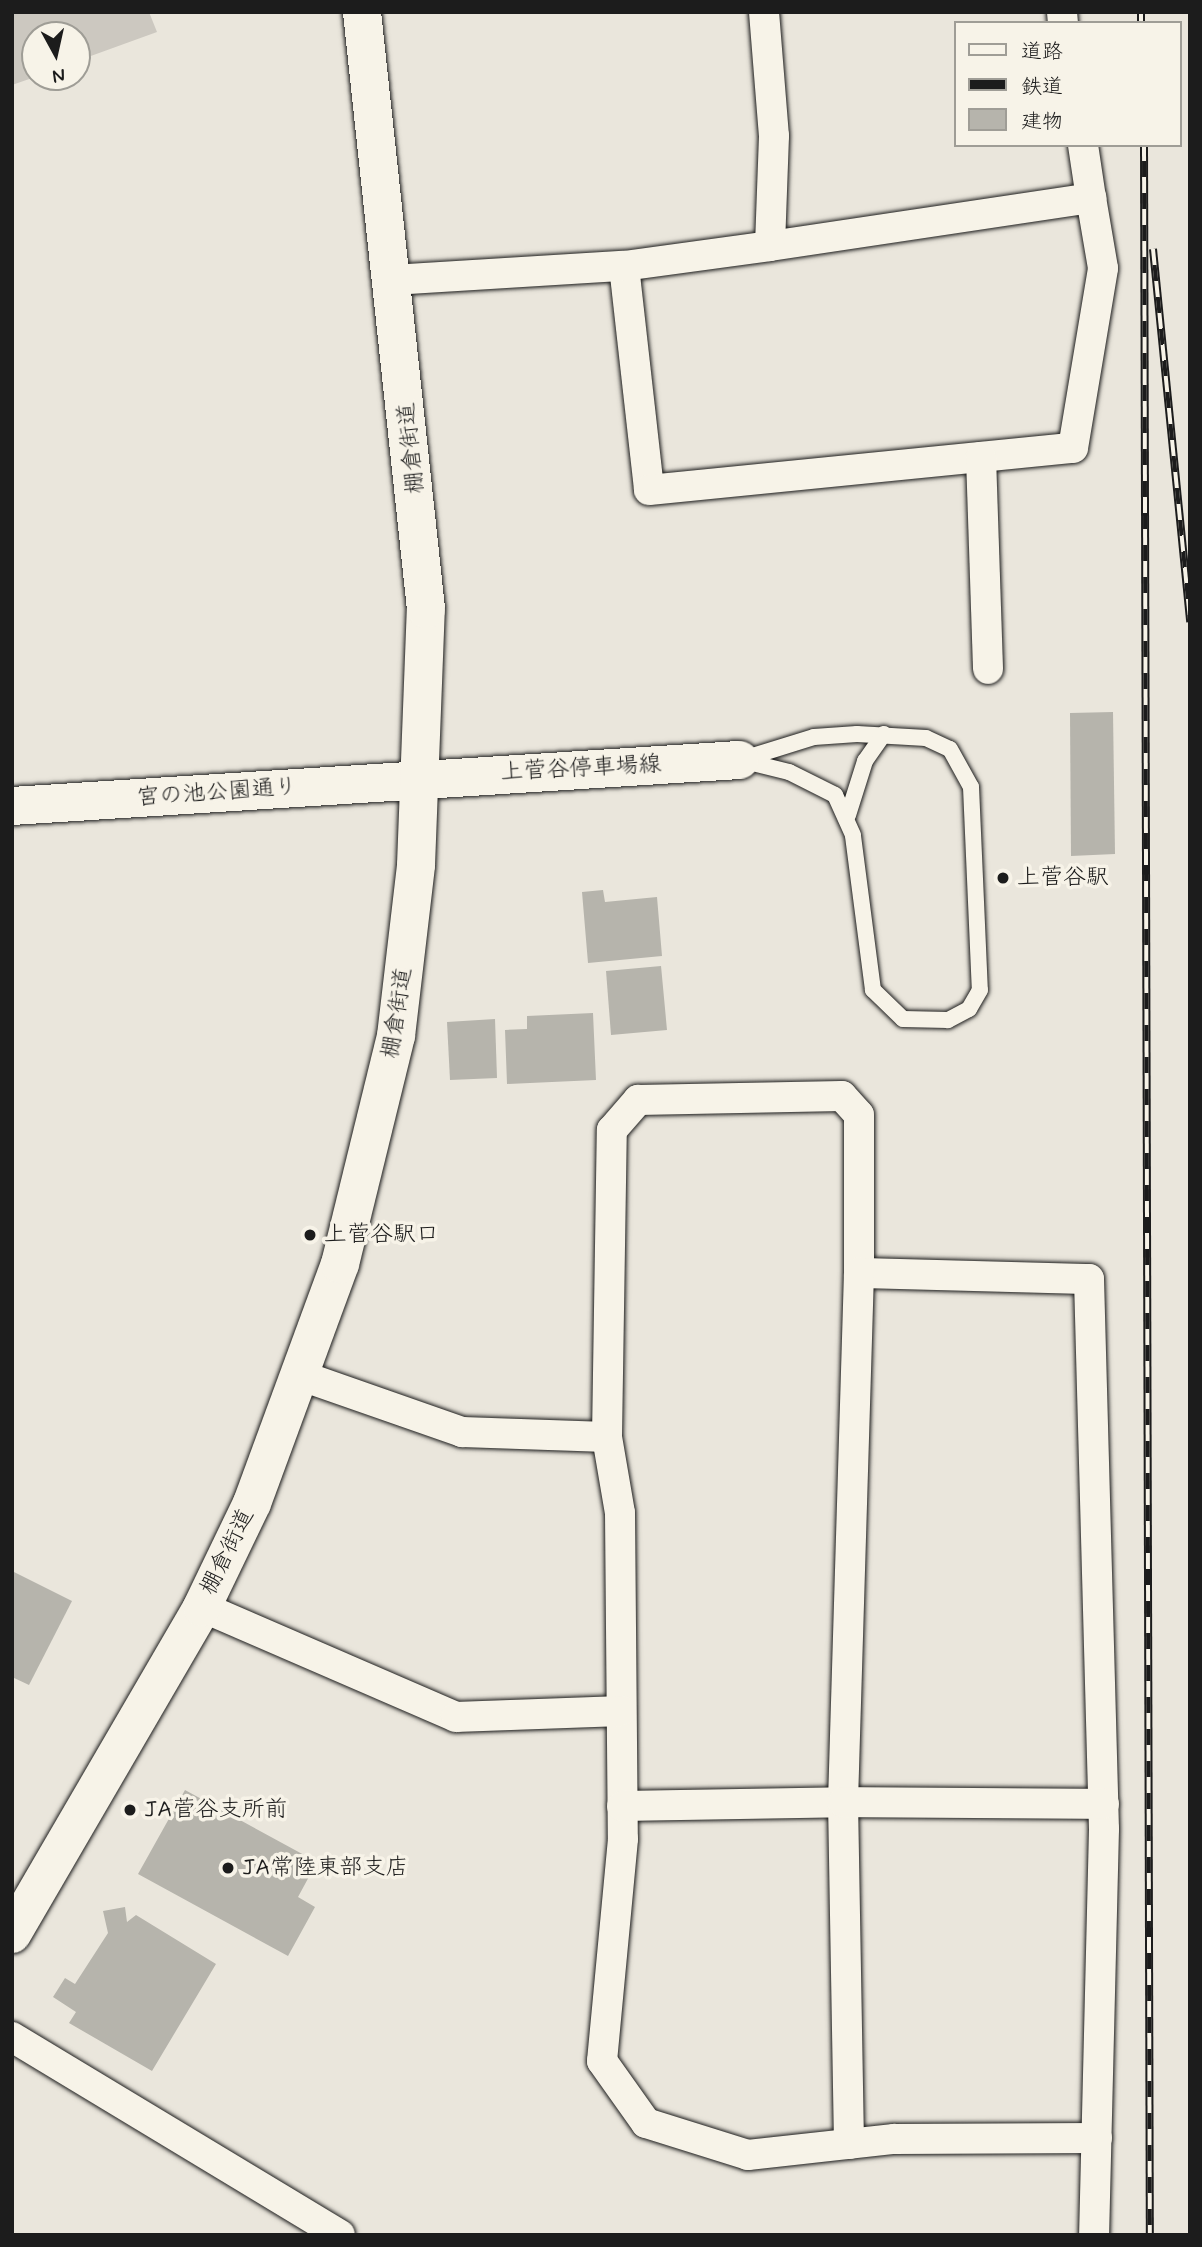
<!DOCTYPE html>
<html>
<head>
<meta charset="utf-8">
<style>
	body { margin:0 }
	#map { position:relative; width:1202px; height:2247px; overflow:hidden; background:#eae6dc; font-family:Mynerve,"Klee One",sans-serif }
	div>[style] { position:absolute }
	.green>* { inset:0; background:#ccc8c0 }
	.building>* { inset:0; background:#b6b4ac }
	.roads { filter:drop-shadow(0 0 2px #1c1c1c) drop-shadow(0 0 2px #1c1c1c) }
	.lane>* { height:16px; margin:-8px; padding:0 8px; transform-origin:8px; border-radius:8px; background:#f7f3e8 }
	.street>* { height:30px; margin:-15px; padding:0 15px; transform-origin:15px; border-radius:15px; background:#f7f3e8 }
	.secondary>* { height:38px; margin:-19px; padding:0 19px; transform-origin:19px; border-radius:19px; background:#f7f3e8 }
	.rail>* { height:8px; margin-top:-4px; transform-origin:0; background:repeating-linear-gradient(90deg,#f7f3e8 0 16px,#1c1c1c 0 32px); box-sizing:border-box; border-block:2px solid #1c1c1c }
	.dots>* { width:19px; height:19px; translate:-50% -50%; box-sizing:border-box; border:4px solid #f7f3e8; border-radius:50% }
	span { translate:-50% -50%; white-space:nowrap; text-align:center; line-height:1.15; -webkit-text-stroke:7px #f7f3e8; paint-order:stroke }
	.street-label { font-size:23px; color:#1c1c1c }
	.poi-label { font-size:23px; color:#1c1c1c }
	.left { translate:0 -50%; text-align:left }
	.frame { position:absolute; inset:0; border:14px solid #1c1c1c; pointer-events:none }
	.legend { position:absolute; left:954px; top:21px; width:228px; height:126px; box-sizing:border-box; background:#f7f3e8; border:2px solid #9f9d96; margin:0; padding:9px 12px; list-style:none; font-size:21px; color:#1c1c1c }
	.legend li { display:flex; align-items:center; gap:14px; height:35px }
	.legend b { width:35px; border:2px solid #9f9d96 }
	.north { position:absolute; left:21px; top:21px; width:70px; height:70px; box-sizing:border-box; background:#f7f3e8; border:2px solid #9f9d96; border-radius:50%; rotate:172deg; font-size:19px; font-weight:700; line-height:28px; text-align:center; color:#1c1c1c }
	.north::after { content:''; display:block; margin:auto; width:24px; height:32px; background:#1c1c1c; clip-path:polygon(50% 0,100% 100%,50% 72%,0 100%) }
</style>
</head>
<body>
<div id="map">
	<div class="green">
		<i style="clip-path:polygon(12px 12px,149px 12px,157px 32px,77px 61px,77px 35px,35px 35px,35px 77px,12px 85px)"></i>
	</div>
	<div class="building">
		<i style="clip-path:polygon(1113px 712px,1115px 854px,1071px 856px,1070px 713px)"></i>
		<i style="clip-path:polygon(603px 890px,605px 902px,657px 897px,662px 956px,588px 963px,582px 892px)"></i>
		<i style="clip-path:polygon(661px 966px,667px 1030px,611px 1035px,606px 971px)"></i>
		<i style="clip-path:polygon(593px 1013px,596px 1080px,507px 1084px,505px 1030px,527px 1029px,527px 1016px)"></i>
		<i style="clip-path:polygon(495px 1019px,497px 1078px,450px 1080px,447px 1022px)"></i>
		<i style="clip-path:polygon(12px 1571px,72px 1601px,29px 1685px,12px 1677px)"></i>
		<i style="clip-path:polygon(185px 1790px,317px 1862px,298px 1897px,315px 1907px,288px 1956px,138px 1874px)"></i>
		<i style="clip-path:polygon(125px 1907px,127px 1922px,136px 1915px,216px 1964px,152px 2071px,69px 2023px,76px 2012px,53px 1997px,65px 1978px,75px 1984px,108px 1933px,103px 1911px)"></i>
	</div>
	<div class="roads">
		<div class="lane">
			<i style="left:857px;top:734px;width:69px;rotate:3.3deg"></i>
			<i style="left:926px;top:738px;width:26px;rotate:25deg"></i>
			<i style="left:950px;top:749px;width:43px;rotate:61.1deg"></i>
			<i style="left:971px;top:787px;width:203px;rotate:87.5deg"></i>
			<i style="left:980px;top:990px;width:22px;rotate:120deg"></i>
			<i style="left:969px;top:1009px;width:24px;rotate:152deg"></i>
			<i style="left:948px;top:1020px;width:45px;rotate:-178.7deg"></i>
			<i style="left:903px;top:1019px;width:42px;rotate:-136deg"></i>
			<i style="left:873px;top:990px;width:156px;rotate:-97.4deg"></i>
			<i style="left:853px;top:835px;width:44px;rotate:-114.2deg"></i>
			<i style="left:835px;top:795px;width:51px;rotate:-153.4deg"></i>
			<i style="left:789px;top:772px;width:50px;rotate:-166.2deg"></i>
			<i style="left:740px;top:760px;width:77px;rotate:-17.3deg"></i>
			<i style="left:814px;top:737px;width:43px;rotate:-4deg"></i>
			<i style="left:848px;top:815px;width:57px;rotate:-72.5deg"></i>
			<i style="left:865px;top:761px;width:33px;rotate:-55deg"></i>
		</div>
		<div class="street">
			<i style="left:764px;top:12px;width:124px;rotate:85.4deg"></i>
			<i style="left:774px;top:136px;width:110px;rotate:92.1deg"></i>
			<i style="left:770px;top:246px;width:325px;rotate:-8.5deg"></i>
			<i style="left:1091px;top:198px;width:54px;rotate:-98.6deg"></i>
			<i style="left:1062px;top:12px;width:11px;rotate:85deg"></i>
			<i style="left:624px;top:266px;width:225px;rotate:83.6deg"></i>
			<i style="left:649px;top:490px;width:426px;rotate:-5.7deg"></i>
			<i style="left:1073px;top:448px;width:182px;rotate:-80.5deg"></i>
			<i style="left:1103px;top:268px;width:71px;rotate:-99.7deg"></i>
			<i style="left:392px;top:280px;width:232px;rotate:-3.5deg"></i>
			<i style="left:624px;top:266px;width:147px;rotate:-7.8deg"></i>
			<i style="left:981px;top:457px;width:212px;rotate:88.1deg"></i>
			<i style="left:302px;top:1376px;width:170px;rotate:19.3deg"></i>
			<i style="left:462px;top:1432px;width:145px;rotate:2deg"></i>
			<i style="left:607px;top:1437px;width:307px;rotate:-89.1deg"></i>
			<i style="left:612px;top:1130px;width:40px;rotate:-49deg"></i>
			<i style="left:638px;top:1100px;width:204px;rotate:-1.1deg"></i>
			<i style="left:842px;top:1096px;width:25px;rotate:48deg"></i>
			<i style="left:859px;top:1115px;width:158px;rotate:90deg"></i>
			<i style="left:859px;top:1273px;width:230px;rotate:1.5deg"></i>
			<i style="left:1089px;top:1279px;width:550px;rotate:88.44deg"></i>
			<i style="left:1104px;top:1829px;width:406px;rotate:91.4deg"></i>
			<i style="left:607px;top:1437px;width:77px;rotate:80.3deg"></i>
			<i style="left:620px;top:1513px;width:326px;rotate:89.5deg"></i>
			<i style="left:623px;top:1839px;width:223px;rotate:95.4deg"></i>
			<i style="left:602px;top:2061px;width:76px;rotate:54.6deg"></i>
			<i style="left:646px;top:2123px;width:107px;rotate:17.4deg"></i>
			<i style="left:748px;top:2155px;width:147px;rotate:-6.3deg"></i>
			<i style="left:894px;top:2139px;width:203px;rotate:-0.3deg"></i>
			<i style="left:202px;top:1607px;width:277px;rotate:23.4deg"></i>
			<i style="left:456px;top:1717px;width:165px;rotate:-2.1deg"></i>
			<i style="left:622px;top:1806px;width:221px;rotate:-1deg"></i>
			<i style="left:843px;top:1802px;width:529px;rotate:-88.27deg"></i>
			<i style="left:12px;top:2037px;width:383px;rotate:31.1deg"></i>
			<i style="left:849px;top:2144px;width:342px;rotate:-91deg"></i>
			<i style="left:843px;top:1802px;width:261px;rotate:0.4deg"></i>
		</div>
		<div class="secondary">
			<i style="left:12px;top:806px;width:729px;rotate:-3.62deg"></i>
			<i style="left:12px;top:1934px;width:378px;rotate:-59.8deg"></i>
			<i style="left:202px;top:1607px;width:115px;rotate:-64.3deg"></i>
			<i style="left:252px;top:1503px;width:255px;rotate:-69.8deg"></i>
			<i style="left:340px;top:1264px;width:235px;rotate:-76.2deg"></i>
			<i style="left:396px;top:1036px;width:172px;rotate:-83.3deg"></i>
			<i style="left:416px;top:865px;width:256px;rotate:-87.8deg"></i>
			<i style="left:426px;top:609px;width:600px;rotate:-96.12deg"></i>
		</div>
	</div>
	<div class="rail">
		<i style="left:1141px;top:12px;width:11px;rotate:90deg"></i>
		<i style="left:1144px;top:145px;width:2090px;rotate:89.84deg"></i>
		<i style="left:1153px;top:249px;width:375px;rotate:84.3deg"></i>
	</div>
	<div class="dots">
		<i style="left:1003px;top:878px;background:#1c1c1c"></i>
		<i style="left:310px;top:1235px;background:#1c1c1c"></i>
		<i style="left:130px;top:1810px;background:#1c1c1c"></i>
		<i style="left:228px;top:1868px;background:#1c1c1c"></i>
	</div>
	<div class="street-label">
		<span style="left:412px;top:448px;rotate:-96deg">棚倉街道</span>
		<span style="left:581px;top:769px;rotate:-3deg">上菅谷停車場線</span>
		<span style="left:217px;top:793px;rotate:-4deg">宮の池公園通り</span>
		<span style="left:398px;top:1013px;rotate:-81deg">棚倉街道</span>
		<span style="left:228px;top:1552px;rotate:-64deg">棚倉街道</span>
	</div>
	<div class="poi-label">
		<span class="left" style="left:1017px;top:878px">上菅谷駅</span>
		<span class="left" style="left:324px;top:1235px">上菅谷駅口</span>
		<span class="left" style="left:144px;top:1810px">JA菅谷支所前</span>
		<span class="left" style="left:242px;top:1868px">JA常陸東部支店</span>
	</div>
	<div class="frame"></div>
	<ul class="legend">
	<li><b style="height:9px;background:#f7f3e8"></b>道路</li>
	<li><b style="height:9px;background:#1c1c1c"></b>鉄道</li>
	<li><b style="height:19px;background:#b6b4ac"></b>建物</li>
	</ul>
	<div class="north">N</div>
</div>
</body>
</html>
